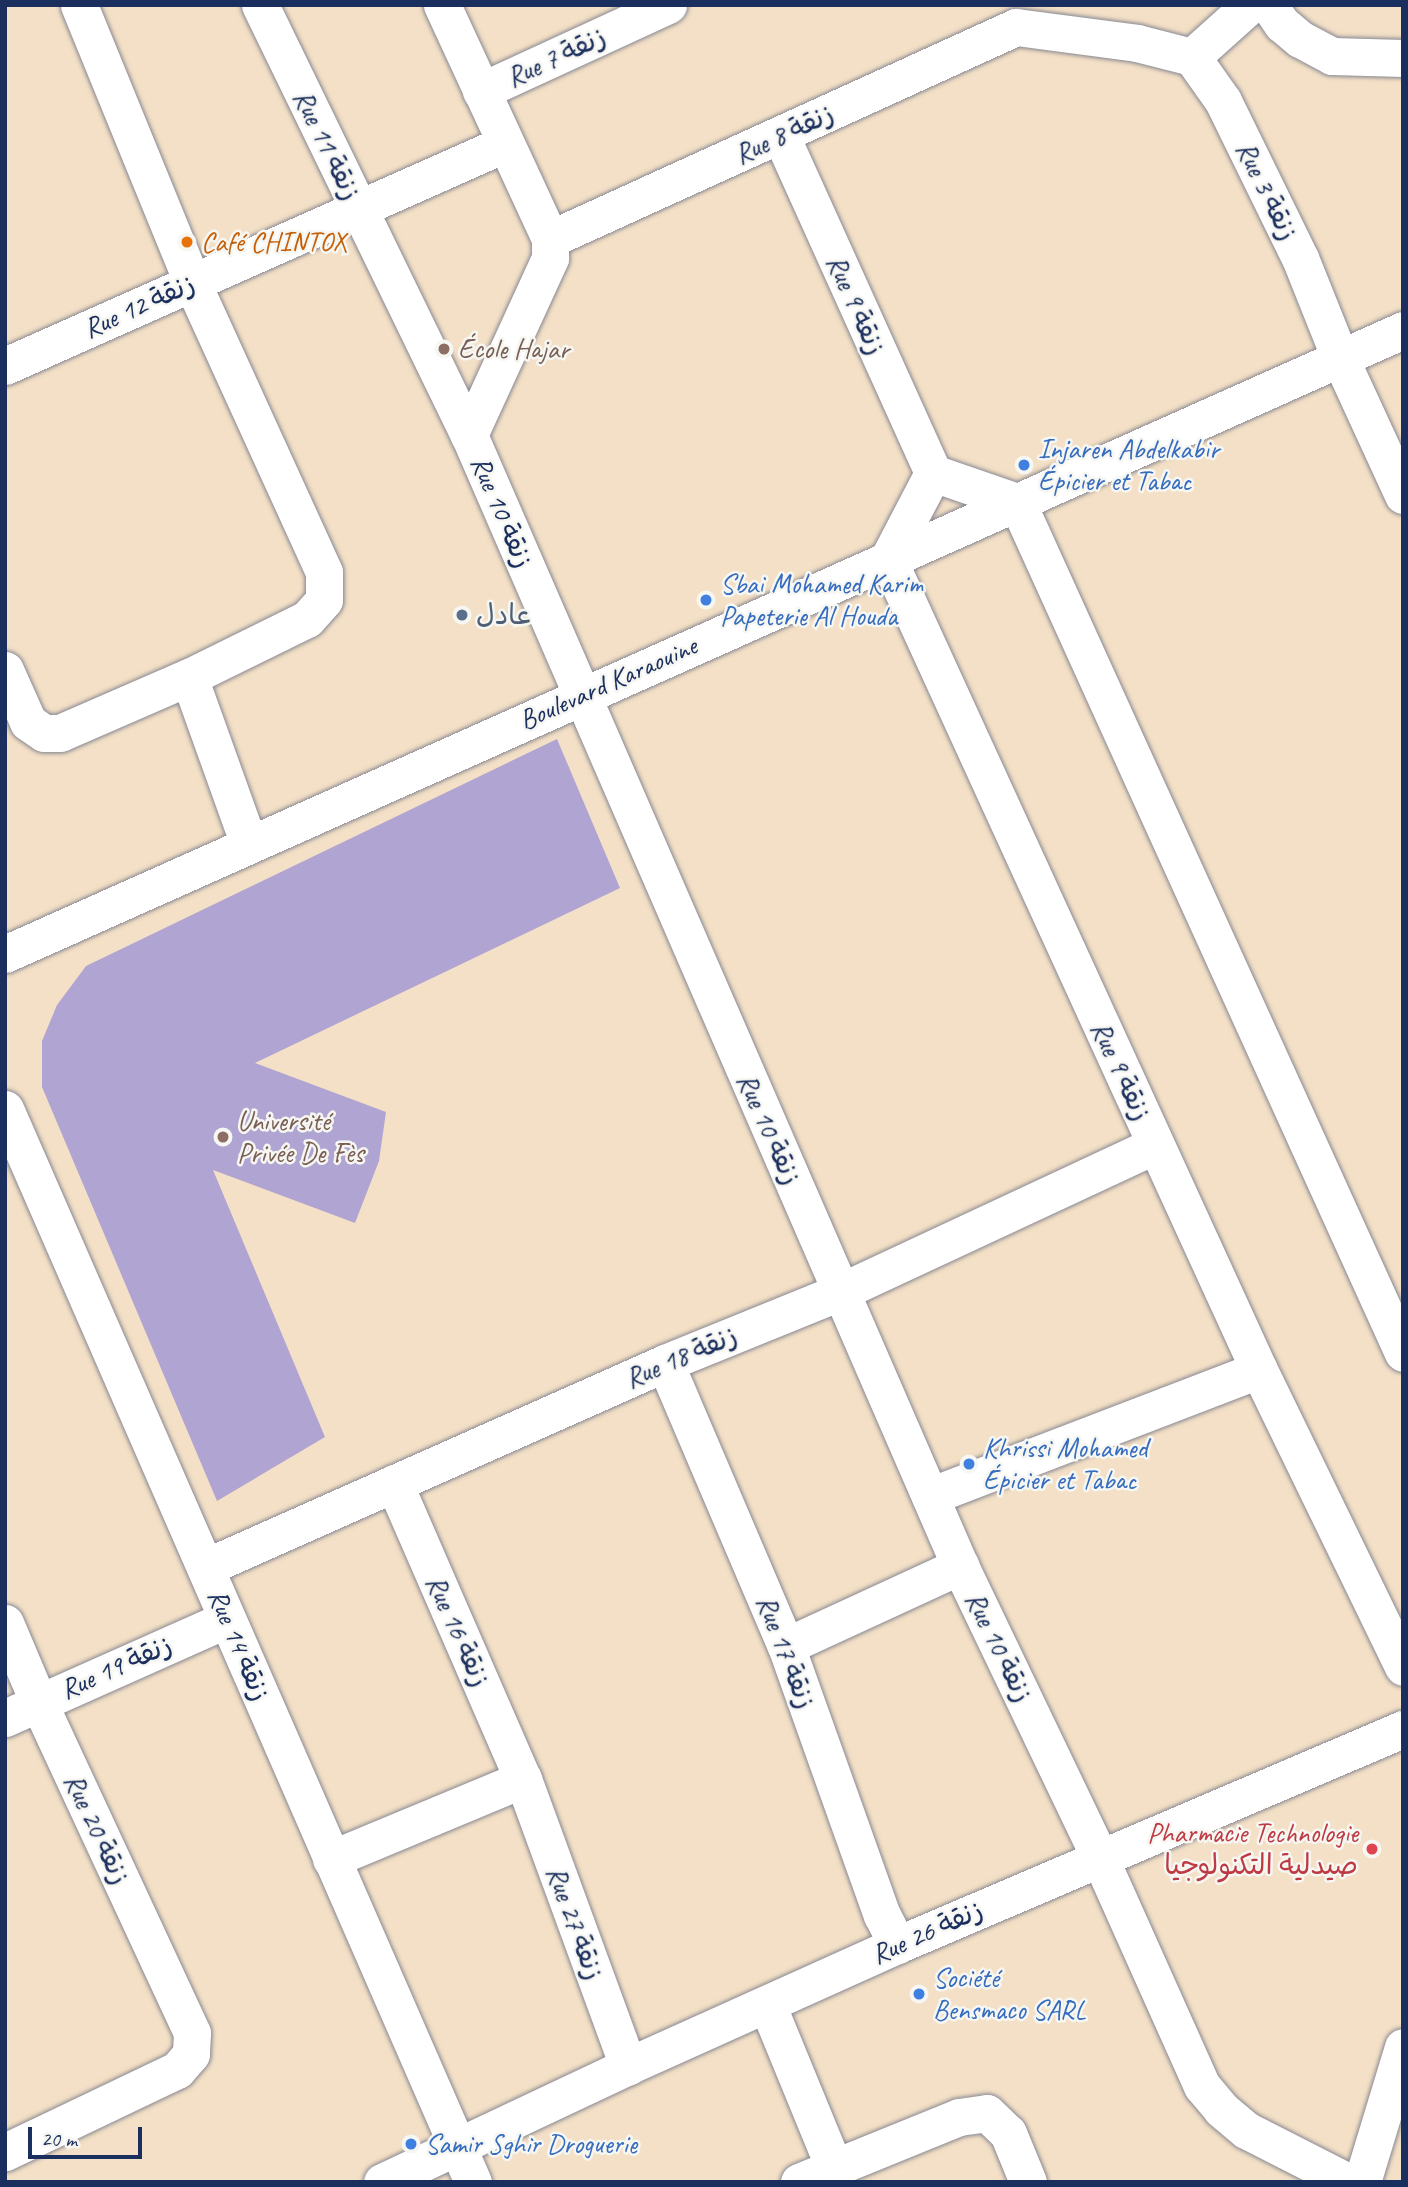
<!DOCTYPE html>
<html>
<head>
<meta charset="utf-8">
<style>
	body { margin:0 }
	#map { position:relative; width:1408px; height:2187px; overflow:hidden; background:#f4e0c6; font-family:Caveat,"Playpen Sans Arabic",sans-serif }
	div>[style] { position:absolute }
	.building>* { inset:0; background:#b0a4d3 }
	.roads { filter:drop-shadow(0 0 2px #888892) drop-shadow(0 0 2px #888892) }
	.minor>* { height:37px; margin:-18.5px; padding:0 18.5px; transform-origin:18.5px; border-radius:18.5px; background:#fff }
	.dots>* { width:19px; height:19px; translate:-50% -50%; box-sizing:border-box; border:4px solid #f6f6f2; border-radius:50% }
	span { translate:-50% -50%; white-space:nowrap; text-align:center; line-height:1.15; -webkit-text-stroke:5px #f6f6f2; paint-order:stroke }
	.street-label { font-size:28px; color:#1b2f5e }
	.food-label { font-size:28px; color:#c56008 }
	.left { translate:0 -50%; text-align:left }
	.education-label { font-size:28px; color:#785e54 }
	.shop-label { font-size:28px; color:#366cbe }
	.service-label { font-size:28px; color:#4e5e75 }
	.health-label { font-size:28px; color:#be3a42 }
	.right { translate:-100% -50%; text-align:right }
	.frame { position:absolute; inset:0; border:7px solid #1b2f5e; pointer-events:none }
	.scale { position:absolute; left:28px; top:2127px; width:114px; height:32px; box-sizing:border-box; border:4px solid #1b2f5e; border-top:0; padding-left:9px; font-size:21px; line-height:24px; white-space:nowrap; color:#1b2f5e; -webkit-text-stroke:5px #f6f6f2; paint-order:stroke }
</style>
</head>
<body>
<div id="map">
	<div class="building">
		<i style="clip-path:polygon(557px 739px,620px 888px,255px 1063px,386px 1112px,379px 1161px,355px 1223px,213px 1170px,325px 1437px,217px 1501px,42px 1087px,42px 1041px,57px 1005px,86px 966px)"></i>
	</div>
	<div class="roads">
		<div class="minor">
			<i style="left:260px;top:5px;width:478px;rotate:64.1deg"></i>
			<i style="left:469px;top:435px;width:1233px;rotate:66.53deg"></i>
			<i style="left:960px;top:1566px;width:322px;rotate:64.4deg"></i>
			<i style="left:1099px;top:1856px;width:252px;rotate:65.9deg"></i>
			<i style="left:1202px;top:2086px;width:30px;rotate:50deg"></i>
			<i style="left:1221px;top:2109px;width:33px;rotate:40deg"></i>
			<i style="left:1246px;top:2130px;width:114px;rotate:27deg"></i>
			<i style="left:442px;top:5px;width:258px;rotate:65.2deg"></i>
			<i style="left:550px;top:239px;width:19px;rotate:90deg"></i>
			<i style="left:550px;top:258px;width:195px;rotate:114.6deg"></i>
			<i style="left:1269px;top:5px;width:23px;rotate:56deg"></i>
			<i style="left:1282px;top:24px;width:23px;rotate:40deg"></i>
			<i style="left:1300px;top:39px;width:36px;rotate:28deg"></i>
			<i style="left:1332px;top:56px;width:71px;rotate:1.6deg"></i>
			<i style="left:1016px;top:27px;width:122px;rotate:7.5deg"></i>
			<i style="left:1137px;top:43px;width:57px;rotate:14.3deg"></i>
			<i style="left:1192px;top:57px;width:54px;rotate:54.8deg"></i>
			<i style="left:1223px;top:101px;width:175px;rotate:63.9deg"></i>
			<i style="left:1300px;top:258px;width:108px;rotate:68.2deg"></i>
			<i style="left:1340px;top:358px;width:151px;rotate:65.3deg"></i>
			<i style="left:1192px;top:57px;width:78px;rotate:-41.9deg"></i>
			<i style="left:481px;top:91px;width:206px;rotate:-24.7deg"></i>
			<i style="left:781px;top:136px;width:370px;rotate:65.7deg"></i>
			<i style="left:933px;top:473px;width:89px;rotate:19deg"></i>
			<i style="left:1017px;top:502px;width:934px;rotate:65.6deg"></i>
			<i style="left:550px;top:239px;width:512px;rotate:-24.46deg"></i>
			<i style="left:5px;top:366px;width:546px;rotate:-23.98deg"></i>
			<i style="left:933px;top:473px;width:97px;rotate:117.6deg"></i>
			<i style="left:888px;top:559px;width:892px;rotate:65.42deg"></i>
			<i style="left:1259px;top:1370px;width:330px;rotate:64.1deg"></i>
			<i style="left:5px;top:670px;width:57px;rotate:66.1deg"></i>
			<i style="left:28px;top:722px;width:19px;rotate:35deg"></i>
			<i style="left:44px;top:733px;width:16px"></i>
			<i style="left:60px;top:733px;width:141px;rotate:-23.5deg"></i>
			<i style="left:189px;top:677px;width:131px;rotate:-26.2deg"></i>
			<i style="left:307px;top:619px;width:25px;rotate:-48deg"></i>
			<i style="left:324px;top:600px;width:28px;rotate:-90deg"></i>
			<i style="left:324px;top:572px;width:319px;rotate:-114.5deg"></i>
			<i style="left:192px;top:282px;width:299px;rotate:-112.2deg"></i>
			<i style="left:189px;top:677px;width:178px;rotate:70.3deg"></i>
			<i style="left:5px;top:954px;width:1531px;rotate:-24.05deg"></i>
			<i style="left:5px;top:1109px;width:1171px;rotate:66.44deg"></i>
			<i style="left:665px;top:1363px;width:308px;rotate:66.9deg"></i>
			<i style="left:786px;top:1646px;width:286px;rotate:70.4deg"></i>
			<i style="left:882px;top:1915px;width:34px;rotate:63deg"></i>
			<i style="left:394px;top:1483px;width:323px;rotate:66.5deg"></i>
			<i style="left:523px;top:1779px;width:306px;rotate:69.9deg"></i>
			<i style="left:930px;top:1496px;width:352px;rotate:-21deg"></i>
			<i style="left:206px;top:1567px;width:502px;rotate:-23.96deg"></i>
			<i style="left:665px;top:1363px;width:189px;rotate:-22.1deg"></i>
			<i style="left:840px;top:1292px;width:348px;rotate:-25deg"></i>
			<i style="left:5px;top:1623px;width:85px;rotate:67.1deg"></i>
			<i style="left:38px;top:1701px;width:366px;rotate:65.1deg"></i>
			<i style="left:192px;top:2033px;width:21px;rotate:93deg"></i>
			<i style="left:191px;top:2054px;width:21px;rotate:131deg"></i>
			<i style="left:177px;top:2070px;width:191px;rotate:154.5deg"></i>
			<i style="left:786px;top:1646px;width:192px;rotate:-24.7deg"></i>
			<i style="left:5px;top:1718px;width:243px;rotate:-24deg"></i>
			<i style="left:331px;top:1859px;width:208px;rotate:-22.6deg"></i>
			<i style="left:767px;top:2004px;width:179px;rotate:67.7deg"></i>
			<i style="left:382px;top:2182px;width:272px;rotate:-25.2deg"></i>
			<i style="left:628px;top:2066px;width:295px;rotate:-24.2deg"></i>
			<i style="left:897px;top:1945px;width:550px;rotate:-23.12deg"></i>
			<i style="left:799px;top:2182px;width:173px;rotate:-22.1deg"></i>
			<i style="left:959px;top:2117px;width:28px;rotate:-8deg"></i>
			<i style="left:987px;top:2113px;width:29px;rotate:44deg"></i>
			<i style="left:1008px;top:2133px;width:53px;rotate:67.8deg"></i>
			<i style="left:1362px;top:2182px;width:141px;rotate:-73.1deg"></i>
		</div>
	</div>
	<div class="dots">
		<i style="left:187px;top:242px;background:#e8710a"></i>
		<i style="left:444px;top:349px;background:#8d6e63"></i>
		<i style="left:1024px;top:465px;background:#3f7fe0"></i>
		<i style="left:706px;top:600px;background:#3f7fe0"></i>
		<i style="left:462px;top:615px;background:#5c6f8a"></i>
		<i style="left:223px;top:1137px;background:#8d6e63"></i>
		<i style="left:969px;top:1464px;background:#3f7fe0"></i>
		<i style="left:1372px;top:1849px;background:#e0444e"></i>
		<i style="left:919px;top:1994px;background:#3f7fe0"></i>
		<i style="left:411px;top:2144px;background:#3f7fe0"></i>
	</div>
	<div class="street-label">
		<span style="left:556px;top:57px;rotate:-25deg">Rue 7 زنقة</span>
		<span style="left:784px;top:134px;rotate:-25deg">Rue 8 زنقة</span>
		<span style="left:327px;top:145px;rotate:64deg">Rue 11 زنقة</span>
		<span style="left:1267px;top:191px;rotate:64deg">Rue 3 زنقة</span>
		<span style="left:856px;top:305px;rotate:66deg">Rue 9 زنقة</span>
		<span style="left:139px;top:306px;rotate:-24deg">Rue 12 زنقة</span>
		<span style="left:502px;top:512px;rotate:67deg">Rue 10 زنقة</span>
		<span style="left:608px;top:683px;rotate:-24deg">Boulevard Karaouine</span>
		<span style="left:1121px;top:1071px;rotate:65deg">Rue 9 زنقة</span>
		<span style="left:769px;top:1129px;rotate:66deg">Rue 10 زنقة</span>
		<span style="left:681px;top:1357px;rotate:-23deg">Rue 18 زنقة</span>
		<span style="left:458px;top:1631px;rotate:66deg">Rue 16 زنقة</span>
		<span style="left:239px;top:1645px;rotate:67deg">Rue 14 زنقة</span>
		<span style="left:999px;top:1647px;rotate:64deg">Rue 10 زنقة</span>
		<span style="left:786px;top:1652px;rotate:69deg">Rue 17 زنقة</span>
		<span style="left:116px;top:1667px;rotate:-24deg">Rue 19 زنقة</span>
		<span style="left:97px;top:1829px;rotate:65deg">Rue 20 زنقة</span>
		<span style="left:575px;top:1923px;rotate:70deg">Rue 27 زنقة</span>
		<span style="left:927px;top:1932px;rotate:-24deg">Rue 26 زنقة</span>
	</div>
	<div class="food-label">
		<span class="left" style="left:201px;top:242px">Café CHINTOX</span>
	</div>
	<div class="education-label">
		<span class="left" style="left:458px;top:349px">École Hajar</span>
		<span class="left" style="left:237px;top:1137px">Université<br>Privée De Fès</span>
	</div>
	<div class="shop-label">
		<span class="left" style="left:1038px;top:465px">Injaren Abdelkabir<br>Épicier et Tabac</span>
		<span class="left" style="left:720px;top:600px">Sbai Mohamed Karim<br>Papeterie Al Houda</span>
		<span class="left" style="left:983px;top:1464px">Khrissi Mohamed<br>Épicier et Tabac</span>
		<span class="left" style="left:933px;top:1994px">Société<br>Bensmaco SARL</span>
		<span class="left" style="left:425px;top:2144px">Samir Sghir Droguerie</span>
	</div>
	<div class="service-label">
		<span class="left" style="left:476px;top:615px">عادل</span>
	</div>
	<div class="health-label">
		<span class="right" style="left:1358px;top:1849px">Pharmacie Technologie<br>صيدلية التكنولوجيا</span>
	</div>
	<div class="frame"></div>
	<div class="scale">20 m</div>
</div>
</body>
</html>
